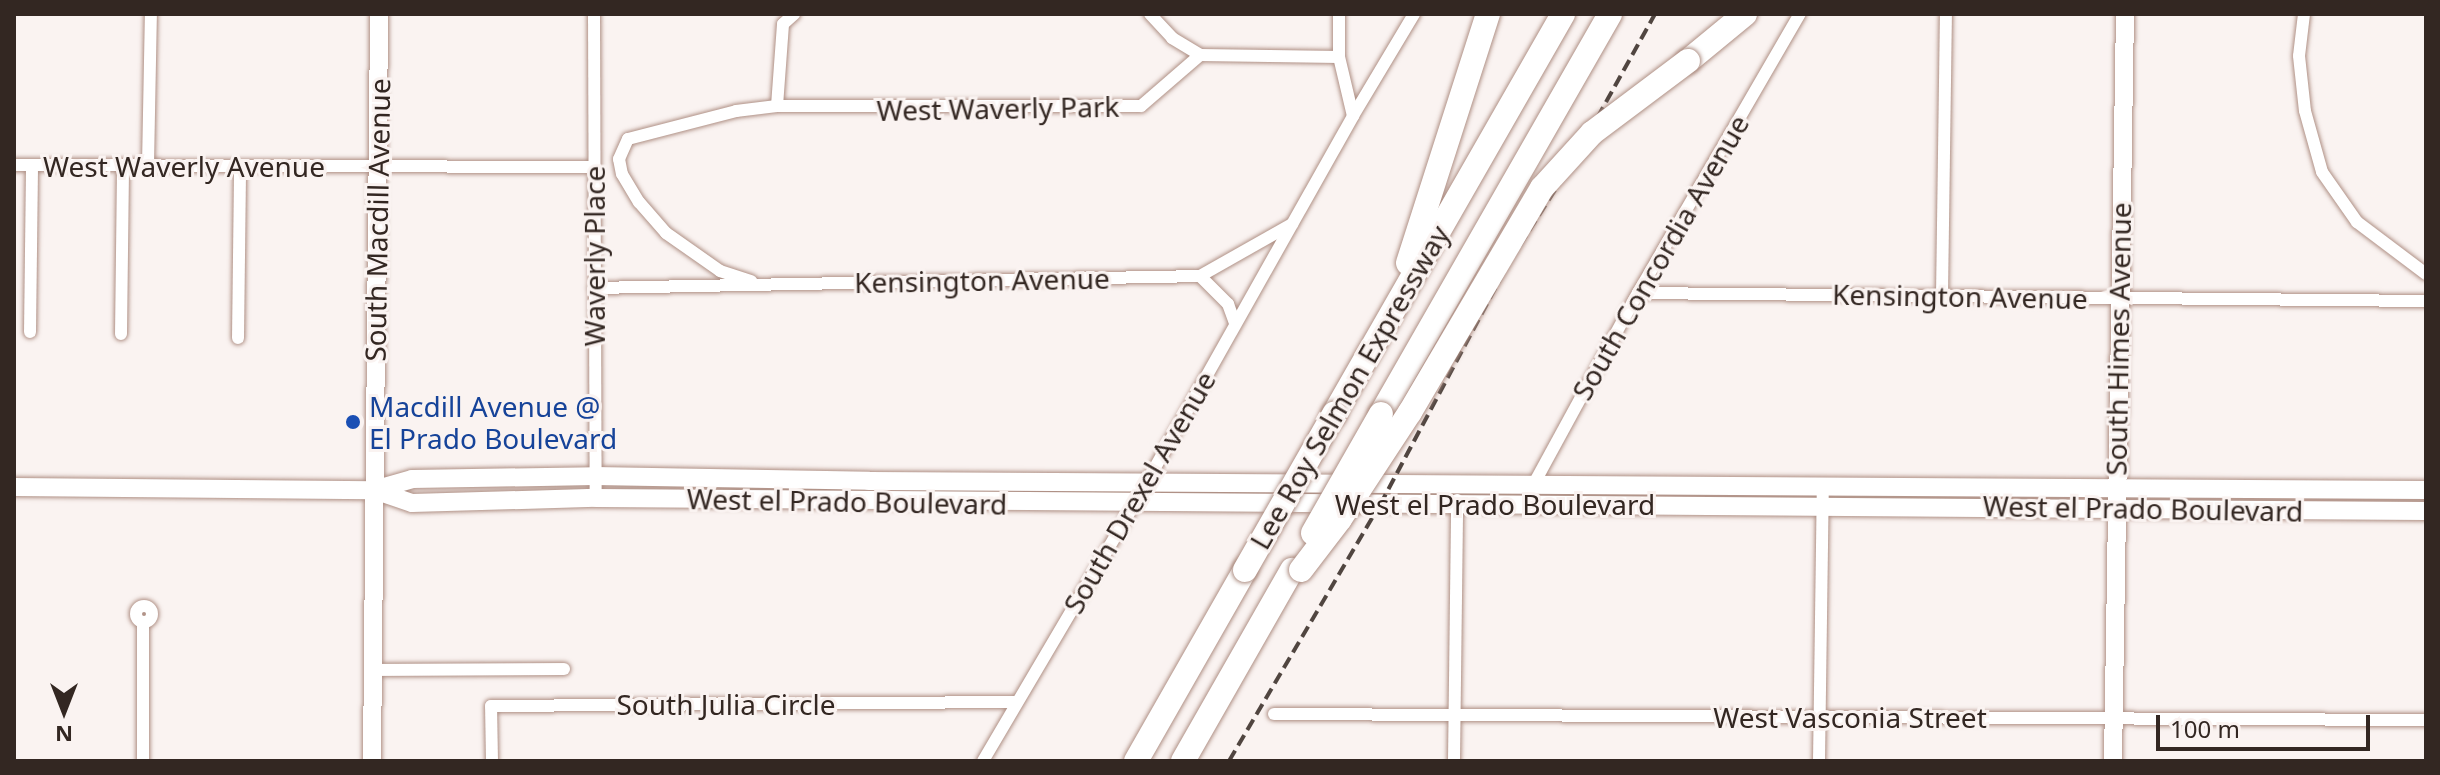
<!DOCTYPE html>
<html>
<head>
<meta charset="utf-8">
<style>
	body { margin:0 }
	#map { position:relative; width:2440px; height:775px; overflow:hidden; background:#faf3f1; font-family:"Noto Sans",sans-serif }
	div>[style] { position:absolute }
	.roads { filter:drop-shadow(0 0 2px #af9085) drop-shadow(0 0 2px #af9085) }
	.street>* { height:12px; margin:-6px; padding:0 6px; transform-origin:6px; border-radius:6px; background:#fff }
	.street>.ring { margin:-6px; padding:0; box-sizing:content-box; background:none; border:12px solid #fff; border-radius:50% }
	.secondary>* { height:18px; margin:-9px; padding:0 9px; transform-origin:9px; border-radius:9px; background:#fff }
	.highway>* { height:24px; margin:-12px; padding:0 12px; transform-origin:12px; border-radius:12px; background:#fff }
	.rail>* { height:4px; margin-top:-2px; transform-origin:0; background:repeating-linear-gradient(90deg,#504540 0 12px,transparent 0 18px) }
	.bridges { filter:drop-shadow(0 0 2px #af9085) drop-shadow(0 0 2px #af9085) }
	.highway-bridge>* { height:24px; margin:-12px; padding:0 12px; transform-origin:12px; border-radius:12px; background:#fff }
	.dots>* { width:22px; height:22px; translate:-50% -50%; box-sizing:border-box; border:4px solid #faf3f1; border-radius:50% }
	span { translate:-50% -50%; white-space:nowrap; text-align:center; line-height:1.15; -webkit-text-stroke:6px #faf3f1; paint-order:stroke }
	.street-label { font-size:28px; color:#332722 }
	.transit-label { font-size:28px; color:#164399 }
	.left { translate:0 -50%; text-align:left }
	.frame { position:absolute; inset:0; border:16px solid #332722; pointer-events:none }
	.north { position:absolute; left:24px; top:671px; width:80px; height:80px; -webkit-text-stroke:6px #faf3f1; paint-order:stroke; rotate:180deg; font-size:22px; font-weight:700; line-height:32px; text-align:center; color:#332722 }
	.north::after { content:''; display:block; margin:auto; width:28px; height:36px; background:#332722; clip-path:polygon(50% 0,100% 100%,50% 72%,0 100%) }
	.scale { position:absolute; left:2156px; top:715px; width:214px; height:36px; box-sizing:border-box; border:4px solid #332722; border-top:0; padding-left:10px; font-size:24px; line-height:28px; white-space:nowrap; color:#332722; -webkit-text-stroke:6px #faf3f1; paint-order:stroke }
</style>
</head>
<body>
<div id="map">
	<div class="roads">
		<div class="street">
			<i style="left:594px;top:14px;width:484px;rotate:89.8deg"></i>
			<i style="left:1150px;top:14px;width:33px;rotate:47deg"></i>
			<i style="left:1172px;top:38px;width:33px;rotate:31deg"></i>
			<i style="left:2304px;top:14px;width:42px;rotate:96.8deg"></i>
			<i style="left:2299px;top:56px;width:55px;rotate:83.8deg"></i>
			<i style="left:2305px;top:111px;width:63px;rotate:74.4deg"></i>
			<i style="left:2322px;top:172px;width:61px;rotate:55deg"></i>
			<i style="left:2357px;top:222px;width:86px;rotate:37deg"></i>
			<i style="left:1200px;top:55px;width:139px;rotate:0.8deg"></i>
			<i style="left:777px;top:106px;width:82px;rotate:-85.8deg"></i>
			<i style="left:783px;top:24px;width:15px;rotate:-42deg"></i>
			<i style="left:1353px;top:116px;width:119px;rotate:-59.1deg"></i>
			<i style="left:619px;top:159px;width:22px;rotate:-66deg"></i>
			<i style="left:628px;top:139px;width:112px;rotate:-14.5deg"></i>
			<i style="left:736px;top:111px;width:41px;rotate:-7deg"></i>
			<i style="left:777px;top:106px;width:364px"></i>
			<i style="left:1141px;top:106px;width:78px;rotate:-40.8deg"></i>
			<i style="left:619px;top:159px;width:15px;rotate:79deg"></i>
			<i style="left:622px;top:174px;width:33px;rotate:59deg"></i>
			<i style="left:639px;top:202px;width:41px;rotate:48.9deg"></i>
			<i style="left:666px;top:233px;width:66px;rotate:35.1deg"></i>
			<i style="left:720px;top:271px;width:33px;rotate:18deg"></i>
			<i style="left:14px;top:165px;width:580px;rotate:0.2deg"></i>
			<i style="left:148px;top:165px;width:151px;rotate:-88.9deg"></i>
			<i style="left:1200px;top:276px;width:40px;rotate:45deg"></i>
			<i style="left:1228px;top:304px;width:20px;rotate:70deg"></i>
			<i style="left:594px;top:288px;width:606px;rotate:-1.13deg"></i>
			<i style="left:1200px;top:276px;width:106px;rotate:-29.5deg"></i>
			<i style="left:1638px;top:293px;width:788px;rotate:0.58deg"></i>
			<i style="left:1942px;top:296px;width:282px;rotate:-89.2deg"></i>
			<i style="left:30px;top:332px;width:167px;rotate:-89.3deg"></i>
			<i style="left:121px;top:334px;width:169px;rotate:-89.3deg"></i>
			<i style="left:238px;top:338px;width:172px;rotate:-89.3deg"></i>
			<i style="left:1531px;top:489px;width:223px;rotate:-61.4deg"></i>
			<i style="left:1638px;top:293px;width:323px;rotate:-59.9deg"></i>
			<i class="ring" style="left:136px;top:606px;width:4px;height:4px"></i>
			<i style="left:372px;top:670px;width:192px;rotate:-0.3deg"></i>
			<i style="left:1274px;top:714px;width:1152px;rotate:0.3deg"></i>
			<i style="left:143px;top:761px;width:139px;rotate:-90deg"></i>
			<i style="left:492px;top:761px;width:55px;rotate:-91deg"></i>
			<i style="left:491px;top:706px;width:526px;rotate:-0.44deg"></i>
			<i style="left:983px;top:761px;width:299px;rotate:-59.5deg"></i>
			<i style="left:1135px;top:503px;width:444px;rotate:-60.6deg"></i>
			<i style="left:1353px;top:116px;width:61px;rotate:-103.3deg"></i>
			<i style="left:1339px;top:57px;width:43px;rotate:-90deg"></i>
			<i style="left:1454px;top:761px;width:261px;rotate:-89.3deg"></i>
			<i style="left:1819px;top:761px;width:275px;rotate:-89.2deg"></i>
		</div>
		<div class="secondary">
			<i style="left:14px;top:487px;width:360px;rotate:0.5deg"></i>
			<i style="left:374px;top:490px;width:40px;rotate:-16deg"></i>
			<i style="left:412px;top:479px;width:183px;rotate:-0.9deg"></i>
			<i style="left:595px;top:476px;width:274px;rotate:1deg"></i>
			<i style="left:869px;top:481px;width:1557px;rotate:0.33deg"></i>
			<i style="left:374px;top:490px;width:40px;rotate:18.9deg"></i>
			<i style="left:412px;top:503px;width:184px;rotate:-1.6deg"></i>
			<i style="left:596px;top:498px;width:1830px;rotate:0.41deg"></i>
			<i style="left:372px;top:761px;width:747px;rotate:-89.46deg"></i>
			<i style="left:2113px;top:761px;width:747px;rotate:-89.08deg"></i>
		</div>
		<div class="highway">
			<i style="left:1688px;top:61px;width:74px;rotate:-39.5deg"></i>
			<i style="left:1408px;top:263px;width:262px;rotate:-72.2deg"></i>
			<i style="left:1334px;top:414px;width:461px;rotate:-60.2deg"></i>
			<i style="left:1381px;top:414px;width:461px;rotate:-60.2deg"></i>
			<i style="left:1136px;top:761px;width:220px;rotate:-60.3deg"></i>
			<i style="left:1183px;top:761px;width:220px;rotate:-60.3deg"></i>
		</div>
	</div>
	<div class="rail">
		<i style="left:1229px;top:761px;width:297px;rotate:-59.5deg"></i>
		<i style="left:1380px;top:505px;width:276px;rotate:-62deg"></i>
		<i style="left:1510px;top:261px;width:114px;rotate:-57.6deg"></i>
		<i style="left:1571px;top:165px;width:173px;rotate:-60.9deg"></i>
	</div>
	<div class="bridges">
		<div class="highway-bridge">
			<i style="left:1313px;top:533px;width:137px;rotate:-60.3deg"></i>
			<i style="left:1245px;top:570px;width:180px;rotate:-60.3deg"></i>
			<i style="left:1301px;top:570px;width:64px;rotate:-52.6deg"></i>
			<i style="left:1340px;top:519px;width:128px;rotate:-56.8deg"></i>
			<i style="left:1410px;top:412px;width:260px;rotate:-59.5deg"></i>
			<i style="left:1542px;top:188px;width:74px;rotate:-47.7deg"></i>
			<i style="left:1592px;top:133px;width:120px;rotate:-36.9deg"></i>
		</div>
	</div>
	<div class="dots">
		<i style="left:353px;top:422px;background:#1a4fb4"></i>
	</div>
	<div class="street-label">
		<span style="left:998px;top:108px;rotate:-1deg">West Waverly Park</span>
		<span style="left:184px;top:166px">West Waverly Avenue</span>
		<span style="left:377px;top:220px;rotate:-89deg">South Macdill Avenue</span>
		<span style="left:594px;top:256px;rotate:-90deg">Waverly Place</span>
		<span style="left:1660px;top:257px;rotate:-60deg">South Concordia Avenue</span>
		<span style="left:982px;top:280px;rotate:-1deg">Kensington Avenue</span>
		<span style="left:1960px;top:296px;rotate:1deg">Kensington Avenue</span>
		<span style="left:2118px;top:339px;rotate:-89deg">South Himes Avenue</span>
		<span style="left:1349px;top:387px;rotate:-60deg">Lee Roy Selmon Expressway</span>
		<span style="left:1139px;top:492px;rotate:-60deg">South Drexel Avenue</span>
		<span style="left:847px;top:501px;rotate:1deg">West el Prado Boulevard</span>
		<span style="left:1495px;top:504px">West el Prado Boulevard</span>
		<span style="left:2143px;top:508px;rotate:1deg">West el Prado Boulevard</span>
		<span style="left:726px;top:704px">South Julia Circle</span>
		<span style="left:1850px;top:717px">West Vasconia Street</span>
	</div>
	<div class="transit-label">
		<span class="left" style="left:369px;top:422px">Macdill Avenue @<br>El Prado Boulevard</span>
	</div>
	<div class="frame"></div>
	<div class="north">N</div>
	<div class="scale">100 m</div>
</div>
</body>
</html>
